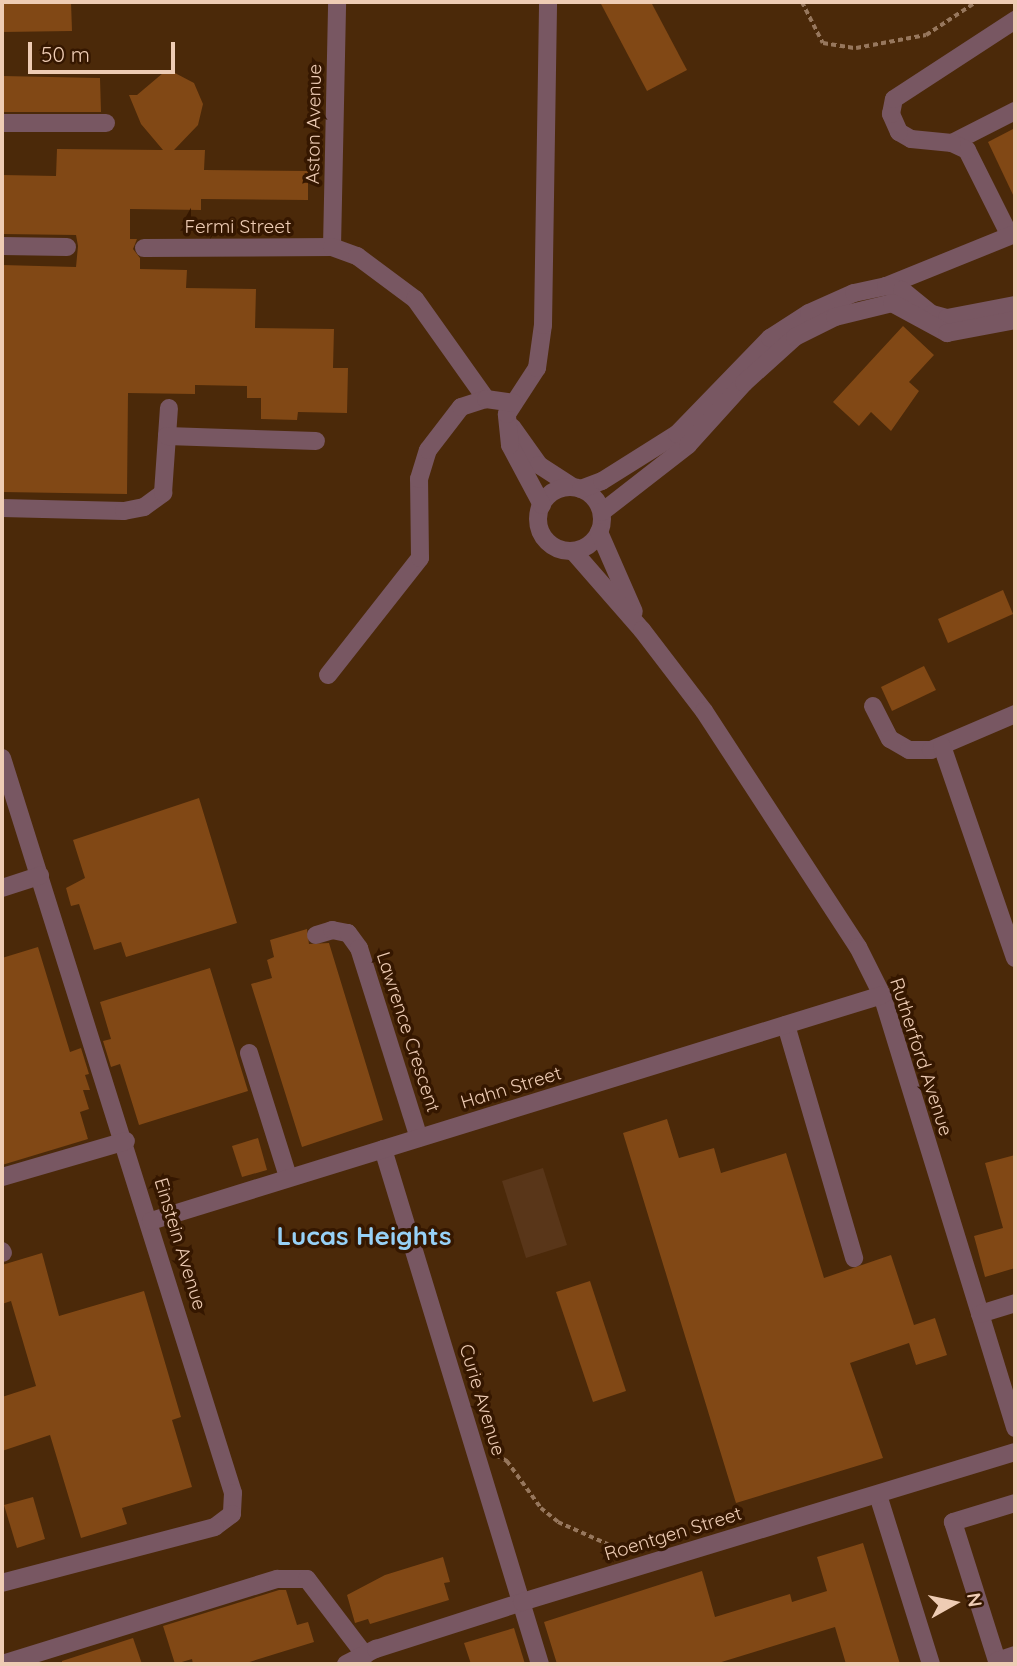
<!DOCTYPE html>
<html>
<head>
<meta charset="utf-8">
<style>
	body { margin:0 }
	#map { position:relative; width:1017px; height:1666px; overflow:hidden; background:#402106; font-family:Quicksand,sans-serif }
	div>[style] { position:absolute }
	.built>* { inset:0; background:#4b2909 }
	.green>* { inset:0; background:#593619 }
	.building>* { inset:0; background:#814815 }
	.path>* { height:3.5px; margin-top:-1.75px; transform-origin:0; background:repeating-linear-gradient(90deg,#97775d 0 5px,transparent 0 8.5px) }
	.minor>* { height:18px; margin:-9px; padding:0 9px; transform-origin:9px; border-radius:9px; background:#785762 }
	.minor>.ring { margin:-9px; padding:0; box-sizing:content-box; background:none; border:18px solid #785762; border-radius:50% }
	span { translate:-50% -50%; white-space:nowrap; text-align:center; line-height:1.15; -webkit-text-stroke:7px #351700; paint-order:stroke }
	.street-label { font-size:19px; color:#eeccb4 }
	.district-label { font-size:26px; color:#97d1f7; font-weight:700 }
	.frame { position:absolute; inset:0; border:4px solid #eeccb4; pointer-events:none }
	.north { position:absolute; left:919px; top:1568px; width:70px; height:70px; -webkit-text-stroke:5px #351700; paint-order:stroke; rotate:81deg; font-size:19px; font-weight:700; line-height:28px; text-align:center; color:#eeccb4 }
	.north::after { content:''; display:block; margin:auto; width:24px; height:32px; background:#eeccb4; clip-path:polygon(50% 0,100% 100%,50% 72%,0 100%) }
	.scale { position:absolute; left:28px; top:42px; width:147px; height:32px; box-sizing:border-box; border:4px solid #eeccb4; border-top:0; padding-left:9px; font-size:21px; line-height:24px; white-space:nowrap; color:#eeccb4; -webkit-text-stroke:5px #351700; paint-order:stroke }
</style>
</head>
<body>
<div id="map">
	<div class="built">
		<i style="clip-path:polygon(2px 2px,1015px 2px,1015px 1664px,2px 1664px)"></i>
	</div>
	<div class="green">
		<i style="clip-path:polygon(543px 1168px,567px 1245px,526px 1258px,502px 1181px)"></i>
	</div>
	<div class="building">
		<i style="clip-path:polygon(2px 2px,71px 2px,72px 31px,2px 32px)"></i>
		<i style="clip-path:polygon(600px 2px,651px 2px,687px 70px,647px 91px)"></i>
		<i style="clip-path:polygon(163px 73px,175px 73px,194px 83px,203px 104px,198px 125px,174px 150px,205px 150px,204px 170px,308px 171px,308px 200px,201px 199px,201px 210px,130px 209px,130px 239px,137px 239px,133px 249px,140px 258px,140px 269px,187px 270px,186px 288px,256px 289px,255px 328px,334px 329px,333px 368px,348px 368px,347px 413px,298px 412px,297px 420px,261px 419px,261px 398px,247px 398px,247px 386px,195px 385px,195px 394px,128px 393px,127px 494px,2px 492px,2px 265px,76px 267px,78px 246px,76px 235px,2px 234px,2px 175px,56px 176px,57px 149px,163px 150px,141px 124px,129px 95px,137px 95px)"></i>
		<i style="clip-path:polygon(2px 76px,100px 78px,101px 112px,2px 112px)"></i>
		<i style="clip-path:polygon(1015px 128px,1015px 199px,988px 142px)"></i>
		<i style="clip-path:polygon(903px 326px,934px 355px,909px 382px,919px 391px,891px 431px,871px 412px,859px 426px,833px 402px)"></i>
		<i style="clip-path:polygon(1003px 590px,1013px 614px,948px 643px,938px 619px)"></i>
		<i style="clip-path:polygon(924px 666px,936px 690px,892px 711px,881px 687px)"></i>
		<i style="clip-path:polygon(199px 798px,237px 923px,126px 957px,121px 942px,94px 950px,79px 904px,71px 906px,66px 888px,85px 878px,73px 840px)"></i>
		<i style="clip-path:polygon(307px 929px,309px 944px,329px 943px,383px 1120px,302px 1147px,251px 984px,272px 978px,267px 960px,274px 957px,270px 940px)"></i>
		<i style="clip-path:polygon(38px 947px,70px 1052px,81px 1048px,89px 1074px,85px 1075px,90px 1090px,83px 1090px,89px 1109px,80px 1112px,88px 1139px,2px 1165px,2px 958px)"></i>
		<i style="clip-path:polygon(210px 968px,248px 1091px,139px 1125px,120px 1064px,111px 1067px,103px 1041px,111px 1039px,100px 1002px)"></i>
		<i style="clip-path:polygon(667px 1119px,679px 1158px,714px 1148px,721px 1173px,786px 1153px,824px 1278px,891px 1255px,914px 1325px,935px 1318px,947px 1355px,916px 1365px,909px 1343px,850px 1363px,883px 1458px,736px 1503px,623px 1133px)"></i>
		<i style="clip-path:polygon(258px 1138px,267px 1170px,242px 1177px,232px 1146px)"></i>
		<i style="clip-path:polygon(1015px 1155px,1015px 1268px,985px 1277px,974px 1236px,1003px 1228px,985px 1163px)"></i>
		<i style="clip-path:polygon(42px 1253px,59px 1316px,144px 1291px,181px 1417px,172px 1420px,192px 1487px,122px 1508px,127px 1524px,81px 1538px,50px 1435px,2px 1451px,2px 1397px,36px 1386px,11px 1301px,2px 1304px,2px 1265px)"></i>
		<i style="clip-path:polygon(590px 1281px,626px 1391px,593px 1402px,556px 1292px)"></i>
		<i style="clip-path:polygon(33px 1497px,45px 1539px,17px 1548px,4px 1505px)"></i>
		<i style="clip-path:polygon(863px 1543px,900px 1664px,846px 1664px,835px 1627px,715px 1664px,557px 1664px,544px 1622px,702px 1571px,715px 1617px,790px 1594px,792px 1602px,827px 1591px,817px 1557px)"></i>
		<i style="clip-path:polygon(443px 1557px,450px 1582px,444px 1583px,449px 1600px,370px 1624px,368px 1619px,355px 1623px,347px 1595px,385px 1575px)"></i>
		<i style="clip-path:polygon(279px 1590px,286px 1590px,297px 1625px,308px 1622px,314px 1642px,243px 1664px,193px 1664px,192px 1659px,175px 1664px,163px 1626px)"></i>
		<i style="clip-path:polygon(514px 1628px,525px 1664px,471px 1664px,464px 1643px)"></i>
		<i style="clip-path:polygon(133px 1638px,142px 1664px,62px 1664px,62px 1661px)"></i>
	</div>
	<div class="path">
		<i style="left:802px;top:2px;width:46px;rotate:62.9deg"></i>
		<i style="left:823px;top:43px;width:33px;rotate:9deg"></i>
		<i style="left:856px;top:48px;width:71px;rotate:-10.5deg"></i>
		<i style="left:926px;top:35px;width:60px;rotate:-33.4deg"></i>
		<i style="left:496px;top:1455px;width:13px;rotate:29deg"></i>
		<i style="left:507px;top:1461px;width:58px;rotate:54.1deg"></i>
		<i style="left:541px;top:1508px;width:22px;rotate:39deg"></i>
		<i style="left:558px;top:1522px;width:71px;rotate:24deg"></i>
	</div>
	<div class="minor">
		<i style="left:2px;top:123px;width:104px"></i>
		<i style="left:952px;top:143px;width:71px;rotate:-26.9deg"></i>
		<i style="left:1009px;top:234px;width:94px;rotate:-116.6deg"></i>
		<i style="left:967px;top:150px;width:17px;rotate:-155deg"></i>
		<i style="left:952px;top:143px;width:41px;rotate:-174.4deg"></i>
		<i style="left:911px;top:139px;width:14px;rotate:-150deg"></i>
		<i style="left:899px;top:132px;width:20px;rotate:-114deg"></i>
		<i style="left:891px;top:114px;width:15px;rotate:-79deg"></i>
		<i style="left:894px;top:99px;width:145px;rotate:-33.1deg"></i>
		<i style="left:2px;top:246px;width:65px;rotate:0.9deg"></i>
		<i style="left:332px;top:247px;width:245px;rotate:-88.8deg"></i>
		<i style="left:144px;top:248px;width:188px;rotate:-0.3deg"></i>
		<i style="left:332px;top:247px;width:27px;rotate:20deg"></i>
		<i style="left:357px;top:256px;width:72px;rotate:36.6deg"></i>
		<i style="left:415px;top:299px;width:123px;rotate:54.6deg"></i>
		<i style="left:886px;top:286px;width:139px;rotate:-22deg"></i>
		<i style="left:512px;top:427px;width:47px;rotate:54.6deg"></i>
		<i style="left:539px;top:465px;width:40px;rotate:32.9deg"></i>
		<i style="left:167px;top:436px;width:28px;rotate:-86deg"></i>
		<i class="ring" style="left:538px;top:487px;width:46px;height:46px"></i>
		<i style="left:581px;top:489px;width:22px;rotate:-21deg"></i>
		<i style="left:602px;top:481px;width:89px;rotate:-32.1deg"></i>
		<i style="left:677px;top:434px;width:134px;rotate:-45.9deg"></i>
		<i style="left:770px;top:338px;width:46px;rotate:-32.7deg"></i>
		<i style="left:809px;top:313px;width:49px;rotate:-24deg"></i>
		<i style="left:854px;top:293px;width:33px;rotate:-12deg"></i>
		<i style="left:886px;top:286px;width:16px;rotate:14deg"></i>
		<i style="left:902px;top:290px;width:38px;rotate:39deg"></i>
		<i style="left:932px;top:314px;width:16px;rotate:15deg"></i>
		<i style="left:947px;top:318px;width:69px;rotate:-10.8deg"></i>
		<i style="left:542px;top:505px;width:68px;rotate:-118.1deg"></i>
		<i style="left:510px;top:445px;width:31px;rotate:-96deg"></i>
		<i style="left:507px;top:414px;width:55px;rotate:-56.9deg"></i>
		<i style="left:537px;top:368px;width:43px;rotate:-82.1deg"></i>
		<i style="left:543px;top:325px;width:323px;rotate:-89.1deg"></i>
		<i style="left:2px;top:508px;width:122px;rotate:1.4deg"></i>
		<i style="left:124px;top:511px;width:20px;rotate:-11deg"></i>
		<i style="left:144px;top:507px;width:24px;rotate:-36deg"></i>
		<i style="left:163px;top:493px;width:57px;rotate:-86deg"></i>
		<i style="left:167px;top:436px;width:149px;rotate:1.9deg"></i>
		<i style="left:602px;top:512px;width:109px;rotate:-37.9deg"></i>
		<i style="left:688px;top:445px;width:84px;rotate:-47.9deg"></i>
		<i style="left:744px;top:383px;width:69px;rotate:-42deg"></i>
		<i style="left:795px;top:337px;width:45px;rotate:-26.6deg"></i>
		<i style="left:835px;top:317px;width:59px;rotate:-13.8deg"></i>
		<i style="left:892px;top:303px;width:63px;rotate:28.6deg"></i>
		<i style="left:947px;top:333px;width:69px;rotate:-10.8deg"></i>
		<i style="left:599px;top:532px;width:87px;rotate:66.4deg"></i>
		<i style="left:573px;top:551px;width:105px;rotate:48.9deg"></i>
		<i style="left:642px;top:630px;width:102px;rotate:52.6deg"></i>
		<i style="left:704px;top:711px;width:282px;rotate:56.9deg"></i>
		<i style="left:858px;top:947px;width:54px;rotate:63.4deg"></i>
		<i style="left:882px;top:995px;width:453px;rotate:72.9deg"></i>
		<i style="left:328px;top:675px;width:149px;rotate:-51.8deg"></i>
		<i style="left:420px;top:558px;width:79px;rotate:-90.7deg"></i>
		<i style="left:419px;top:479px;width:30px;rotate:-73deg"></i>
		<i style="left:428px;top:450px;width:54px;rotate:-52.5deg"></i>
		<i style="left:461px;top:407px;width:26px;rotate:-18deg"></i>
		<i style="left:486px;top:399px;width:28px;rotate:8deg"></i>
		<i style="left:873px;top:706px;width:37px;rotate:63deg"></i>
		<i style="left:890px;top:739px;width:22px;rotate:30deg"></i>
		<i style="left:909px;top:750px;width:22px"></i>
		<i style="left:931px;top:750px;width:91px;rotate:-23.2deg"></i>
		<i style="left:942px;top:746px;width:224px;rotate:71deg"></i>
		<i style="left:2px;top:758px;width:770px;rotate:72.55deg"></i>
		<i style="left:233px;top:1493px;width:21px;rotate:93deg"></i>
		<i style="left:232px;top:1514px;width:21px;rotate:143deg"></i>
		<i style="left:215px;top:1527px;width:220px;rotate:165.3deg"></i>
		<i style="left:2px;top:888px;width:40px;rotate:-18deg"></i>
		<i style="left:316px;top:935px;width:17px;rotate:-17deg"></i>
		<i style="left:332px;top:930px;width:16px;rotate:11deg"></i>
		<i style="left:348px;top:933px;width:19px;rotate:54deg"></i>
		<i style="left:359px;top:948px;width:199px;rotate:72.5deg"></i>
		<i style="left:786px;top:1025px;width:243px;rotate:73.7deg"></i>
		<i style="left:249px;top:1053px;width:130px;rotate:72.5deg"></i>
		<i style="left:383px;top:1149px;width:538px;rotate:73.05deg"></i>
		<i style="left:2px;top:1177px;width:129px;rotate:-16.2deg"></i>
		<i style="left:151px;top:1221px;width:765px;rotate:-17.18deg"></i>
		<i style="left:2px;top:1251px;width:2px;rotate:63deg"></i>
		<i style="left:980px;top:1314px;width:37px;rotate:-17deg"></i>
		<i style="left:878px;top:1495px;width:177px;rotate:72.6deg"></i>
		<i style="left:1015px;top:1503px;width:65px;rotate:163deg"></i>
		<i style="left:953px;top:1522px;width:146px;rotate:72.4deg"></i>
		<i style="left:997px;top:1661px;width:19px;rotate:-18deg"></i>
		<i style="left:2px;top:1664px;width:288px;rotate:-17.2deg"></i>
		<i style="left:277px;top:1579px;width:30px"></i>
		<i style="left:307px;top:1579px;width:96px;rotate:52.7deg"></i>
		<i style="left:346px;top:1664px;width:34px;rotate:-27deg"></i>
		<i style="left:376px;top:1649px;width:153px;rotate:-17.8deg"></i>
		<i style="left:522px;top:1602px;width:515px;rotate:-16.92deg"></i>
	</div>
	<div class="street-label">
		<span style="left:314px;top:124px;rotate:-89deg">Aston Avenue</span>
		<span style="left:238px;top:227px">Fermi Street</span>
		<span style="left:408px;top:1032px;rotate:72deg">Lawrence Crescent</span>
		<span style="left:921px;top:1057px;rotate:72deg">Rutherford Avenue</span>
		<span style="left:511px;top:1088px;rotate:-17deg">Hahn Street</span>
		<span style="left:180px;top:1244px;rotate:73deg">Einstein Avenue</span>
		<span style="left:482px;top:1400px;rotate:73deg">Curie Avenue</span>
		<span style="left:673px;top:1534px;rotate:-17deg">Roentgen Street</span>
	</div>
	<div class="district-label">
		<span style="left:364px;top:1236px">Lucas Heights</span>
	</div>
	<div class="frame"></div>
	<div class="north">N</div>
	<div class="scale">50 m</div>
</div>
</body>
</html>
